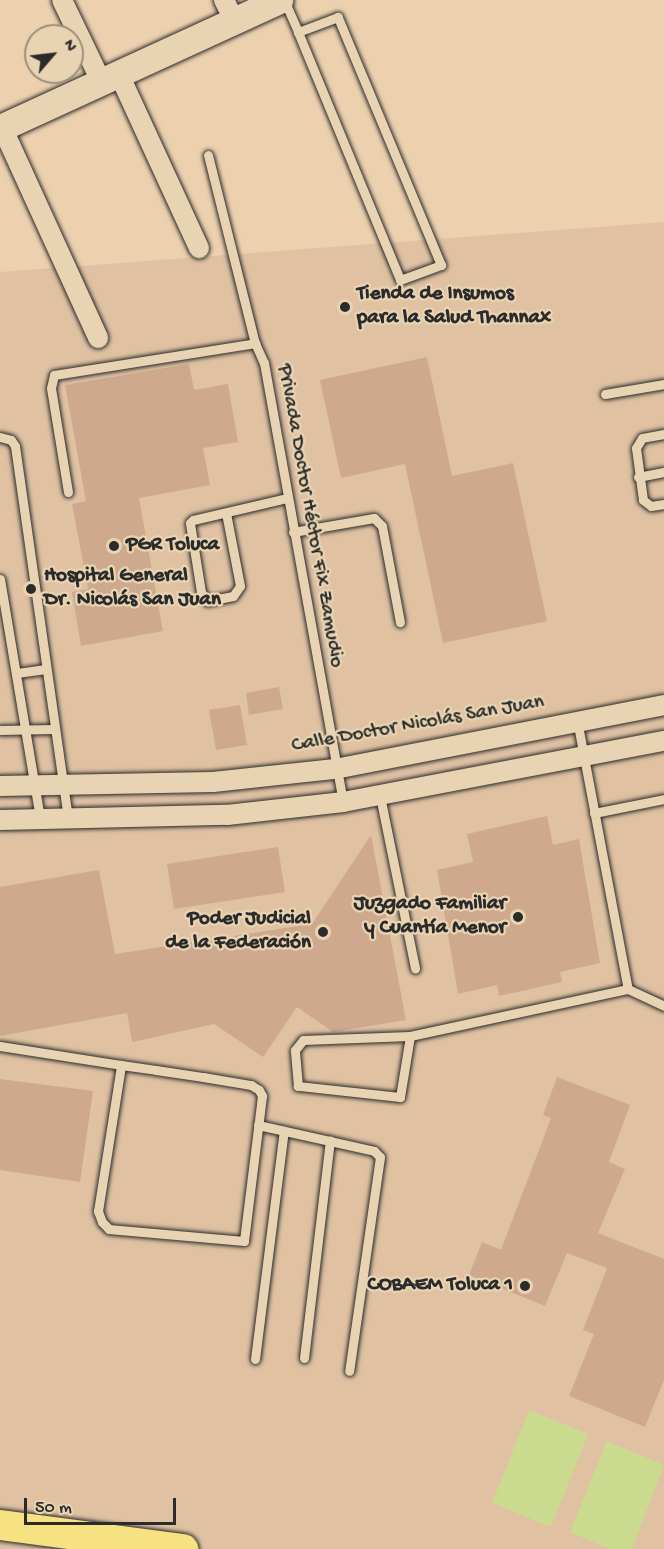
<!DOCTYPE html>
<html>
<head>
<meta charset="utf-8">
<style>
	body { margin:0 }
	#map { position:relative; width:664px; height:1549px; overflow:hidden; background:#edd1af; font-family:"Gochi Hand",sans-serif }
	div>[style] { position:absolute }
	.built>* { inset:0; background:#e0c2a3 }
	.green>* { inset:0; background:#cada8e }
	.building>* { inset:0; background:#cfa98e }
	.roads { filter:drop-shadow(0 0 2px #2b2b2b) drop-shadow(0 0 2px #2b2b2b) }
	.lane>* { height:9px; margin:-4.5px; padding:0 4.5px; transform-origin:4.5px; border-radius:4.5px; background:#e8d4b2 }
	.street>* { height:20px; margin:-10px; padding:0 10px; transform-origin:10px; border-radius:10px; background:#e8d4b2 }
	.secondary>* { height:27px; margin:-13.5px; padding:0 13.5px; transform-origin:13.5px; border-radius:13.5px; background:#e8d4b2 }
	.primary>* { height:30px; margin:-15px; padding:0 15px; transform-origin:15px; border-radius:15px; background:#f7e281 }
	.dots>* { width:16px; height:16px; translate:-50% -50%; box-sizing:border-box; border:3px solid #e8d4b2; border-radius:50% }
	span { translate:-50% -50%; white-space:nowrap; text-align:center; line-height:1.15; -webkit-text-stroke:4.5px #e8d4b2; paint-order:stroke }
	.poi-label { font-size:21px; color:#2b2b2b; font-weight:700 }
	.left { translate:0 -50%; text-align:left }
	.right { translate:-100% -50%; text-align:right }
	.street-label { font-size:21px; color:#2b2b2b }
	.north { position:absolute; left:24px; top:24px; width:60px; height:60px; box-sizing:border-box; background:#e8d4b2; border:2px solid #9c907c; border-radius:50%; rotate:62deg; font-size:16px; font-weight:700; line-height:24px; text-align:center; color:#2b2b2b }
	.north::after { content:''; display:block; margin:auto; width:21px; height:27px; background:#2b2b2b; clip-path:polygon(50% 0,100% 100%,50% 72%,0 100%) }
	.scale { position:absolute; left:24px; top:1498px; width:152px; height:27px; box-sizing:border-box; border:3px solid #2b2b2b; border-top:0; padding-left:8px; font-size:18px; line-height:21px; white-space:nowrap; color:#2b2b2b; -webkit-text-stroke:4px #e8d4b2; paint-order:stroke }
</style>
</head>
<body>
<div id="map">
	<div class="built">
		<i style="clip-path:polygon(664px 222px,664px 1549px,0 1549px,0 272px)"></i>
	</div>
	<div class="green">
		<i style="clip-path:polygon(529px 1410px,588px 1434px,551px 1527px,492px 1503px)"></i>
		<i style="clip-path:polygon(607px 1441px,664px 1465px,632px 1549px,609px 1549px,570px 1532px)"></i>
	</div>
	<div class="building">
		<i style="clip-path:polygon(427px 357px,452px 476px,513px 463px,547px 621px,443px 643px,405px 464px,341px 478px,320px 380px)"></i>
		<i style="clip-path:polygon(189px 364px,194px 390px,228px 384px,238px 442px,203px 448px,210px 485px,139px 498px,163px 631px,81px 646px,72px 592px,88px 589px,72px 504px,86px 501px,65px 385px)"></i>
		<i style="clip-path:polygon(279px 687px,283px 709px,249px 715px,246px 693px)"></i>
		<i style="clip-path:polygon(240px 705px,247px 745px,216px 750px,209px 710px)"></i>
		<i style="clip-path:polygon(547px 816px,553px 845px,579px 839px,600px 963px,560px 972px,562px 982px,499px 996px,497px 985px,458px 994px,437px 870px,473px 862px,467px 834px)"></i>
		<i style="clip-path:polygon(371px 835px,406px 1020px,333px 1032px,297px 1007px,263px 1057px,214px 1024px,132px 1042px,127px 1013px,0 1036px,0 887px,99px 870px,115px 954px,312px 924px)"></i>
		<i style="clip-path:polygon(278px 847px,285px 892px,174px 909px,167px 864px)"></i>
		<i style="clip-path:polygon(557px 1077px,630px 1105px,609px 1162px,625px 1169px,598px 1233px,664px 1259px,664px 1380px,645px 1427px,569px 1396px,594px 1334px,583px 1330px,607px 1268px,567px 1253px,545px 1306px,469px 1275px,482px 1242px,501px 1250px,551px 1118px,543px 1115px)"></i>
		<i style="clip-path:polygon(0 1079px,93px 1091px,80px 1182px,0 1170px)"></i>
	</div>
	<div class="roads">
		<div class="lane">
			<i style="left:284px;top:0;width:35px;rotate:66deg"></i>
			<i style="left:298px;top:32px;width:268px;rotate:67.6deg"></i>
			<i style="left:400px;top:280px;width:44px;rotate:-20.1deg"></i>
			<i style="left:441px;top:265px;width:269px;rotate:-112.6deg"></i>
			<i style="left:338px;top:17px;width:43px;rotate:159.4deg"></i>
			<i style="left:208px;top:155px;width:194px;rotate:76deg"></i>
			<i style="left:605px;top:394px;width:60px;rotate:-9.6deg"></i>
			<i style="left:664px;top:434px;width:22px;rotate:170deg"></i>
			<i style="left:642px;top:438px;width:12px;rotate:121deg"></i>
			<i style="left:636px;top:448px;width:52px;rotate:82.3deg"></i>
			<i style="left:643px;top:500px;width:10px;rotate:37deg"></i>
			<i style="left:651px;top:506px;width:13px;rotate:-9deg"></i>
			<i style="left:0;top:437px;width:11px;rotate:15deg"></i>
			<i style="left:11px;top:440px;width:7px;rotate:56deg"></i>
			<i style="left:15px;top:446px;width:377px;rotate:81.9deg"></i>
			<i style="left:638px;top:477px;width:26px;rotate:-11deg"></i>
			<i style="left:68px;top:492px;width:105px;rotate:-99.3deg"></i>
			<i style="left:51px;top:388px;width:13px;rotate:-77deg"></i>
			<i style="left:54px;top:375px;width:204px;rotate:-9deg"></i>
			<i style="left:255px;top:343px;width:22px;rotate:66deg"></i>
			<i style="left:264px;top:363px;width:446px;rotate:79.8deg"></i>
			<i style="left:226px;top:513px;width:74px;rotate:79.1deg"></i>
			<i style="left:240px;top:586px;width:12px;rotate:125deg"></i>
			<i style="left:233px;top:596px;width:26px;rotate:169deg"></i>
			<i style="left:207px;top:601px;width:11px;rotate:-124deg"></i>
			<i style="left:201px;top:592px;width:70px;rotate:-99.1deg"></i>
			<i style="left:190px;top:523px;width:4px;rotate:-45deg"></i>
			<i style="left:193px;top:520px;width:97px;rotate:-13.2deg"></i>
			<i style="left:293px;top:532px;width:82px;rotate:-9.8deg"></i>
			<i style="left:374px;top:518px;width:11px;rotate:45deg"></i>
			<i style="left:382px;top:526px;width:98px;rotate:79.4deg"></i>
			<i style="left:0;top:579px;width:243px;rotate:80.5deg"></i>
			<i style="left:17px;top:673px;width:29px;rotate:-8deg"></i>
			<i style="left:577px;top:720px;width:274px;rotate:79.3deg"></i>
			<i style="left:0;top:730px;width:54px;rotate:-1.1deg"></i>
			<i style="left:380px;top:796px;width:176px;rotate:78.5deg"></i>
			<i style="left:594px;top:813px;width:71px;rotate:-11.3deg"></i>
			<i style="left:410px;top:1036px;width:62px;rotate:99.3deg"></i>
			<i style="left:400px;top:1097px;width:103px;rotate:-173.8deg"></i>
			<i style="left:298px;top:1086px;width:36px;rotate:-95deg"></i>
			<i style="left:295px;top:1050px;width:13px;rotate:-51deg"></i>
			<i style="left:303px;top:1040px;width:107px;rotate:-2.1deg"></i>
			<i style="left:410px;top:1036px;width:223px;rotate:-12.2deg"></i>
			<i style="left:628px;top:989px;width:40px;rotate:25deg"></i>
			<i style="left:0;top:1046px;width:122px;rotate:8.9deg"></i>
			<i style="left:121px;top:1065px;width:35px;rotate:8deg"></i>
			<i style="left:156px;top:1070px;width:48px;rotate:8.5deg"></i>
			<i style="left:203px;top:1077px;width:49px;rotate:9.5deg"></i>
			<i style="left:251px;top:1085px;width:9px;rotate:32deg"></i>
			<i style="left:259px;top:1090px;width:7px;rotate:63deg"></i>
			<i style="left:262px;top:1096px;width:146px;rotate:97.1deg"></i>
			<i style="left:244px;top:1241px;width:136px;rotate:-174.9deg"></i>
			<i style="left:109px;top:1229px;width:10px;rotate:-135deg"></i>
			<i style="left:102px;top:1222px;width:12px;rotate:-110deg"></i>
			<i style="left:98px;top:1211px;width:148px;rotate:-81deg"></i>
			<i style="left:258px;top:1125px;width:119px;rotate:12.6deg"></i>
			<i style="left:374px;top:1151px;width:8px;rotate:45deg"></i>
			<i style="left:380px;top:1157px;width:216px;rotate:98.2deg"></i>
			<i style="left:304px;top:1358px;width:219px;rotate:-83.2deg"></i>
			<i style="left:255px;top:1359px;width:230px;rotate:-82.8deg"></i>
		</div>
		<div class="street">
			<i style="left:62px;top:0;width:90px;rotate:64.3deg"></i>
			<i style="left:224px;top:0;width:22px;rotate:63deg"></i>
			<i style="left:118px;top:72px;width:194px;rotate:65.3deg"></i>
			<i style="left:2px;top:127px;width:232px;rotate:65.5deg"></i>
			<i style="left:0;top:786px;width:213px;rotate:-1.1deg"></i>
			<i style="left:213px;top:782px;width:123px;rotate:-6.1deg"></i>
			<i style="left:335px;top:769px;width:335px;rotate:-11deg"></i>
			<i style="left:0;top:820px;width:227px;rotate:-1.3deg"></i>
			<i style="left:227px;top:815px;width:117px;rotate:-6.4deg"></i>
			<i style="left:343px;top:802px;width:327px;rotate:-10.8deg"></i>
		</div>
		<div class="secondary">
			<i style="left:0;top:128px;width:307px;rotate:-24.6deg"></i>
		</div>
		<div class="primary">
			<i style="left:0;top:1525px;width:185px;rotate:7.5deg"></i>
		</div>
	</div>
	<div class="dots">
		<i style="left:345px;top:307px;background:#2b2b2b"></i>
		<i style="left:114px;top:546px;background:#2b2b2b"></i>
		<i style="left:31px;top:589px;background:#2b2b2b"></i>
		<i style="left:518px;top:917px;background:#2b2b2b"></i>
		<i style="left:323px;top:932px;background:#2b2b2b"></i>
		<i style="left:525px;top:1286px;background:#2b2b2b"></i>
	</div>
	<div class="poi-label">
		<span class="left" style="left:357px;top:307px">Tienda de Insumos<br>para la Salud Thannax</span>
		<span class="left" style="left:126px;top:546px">PGR Toluca</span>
		<span class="left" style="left:44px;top:589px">Hospital General<br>Dr. Nicolás San Juan</span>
		<span class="right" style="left:506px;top:917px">Juzgado Familiar<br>y Cuantía Menor</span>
		<span class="right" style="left:311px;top:932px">Poder Judicial<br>de la Federación</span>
		<span class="right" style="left:513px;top:1286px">COBAEM Toluca 1</span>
	</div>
	<div class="street-label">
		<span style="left:309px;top:516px;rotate:80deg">Privada Doctor Héctor Fix Zamudio</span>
		<span style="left:418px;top:725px;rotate:-10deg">Calle Doctor Nicolás San Juan</span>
	</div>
	<div class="north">N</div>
	<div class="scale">50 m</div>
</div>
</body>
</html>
